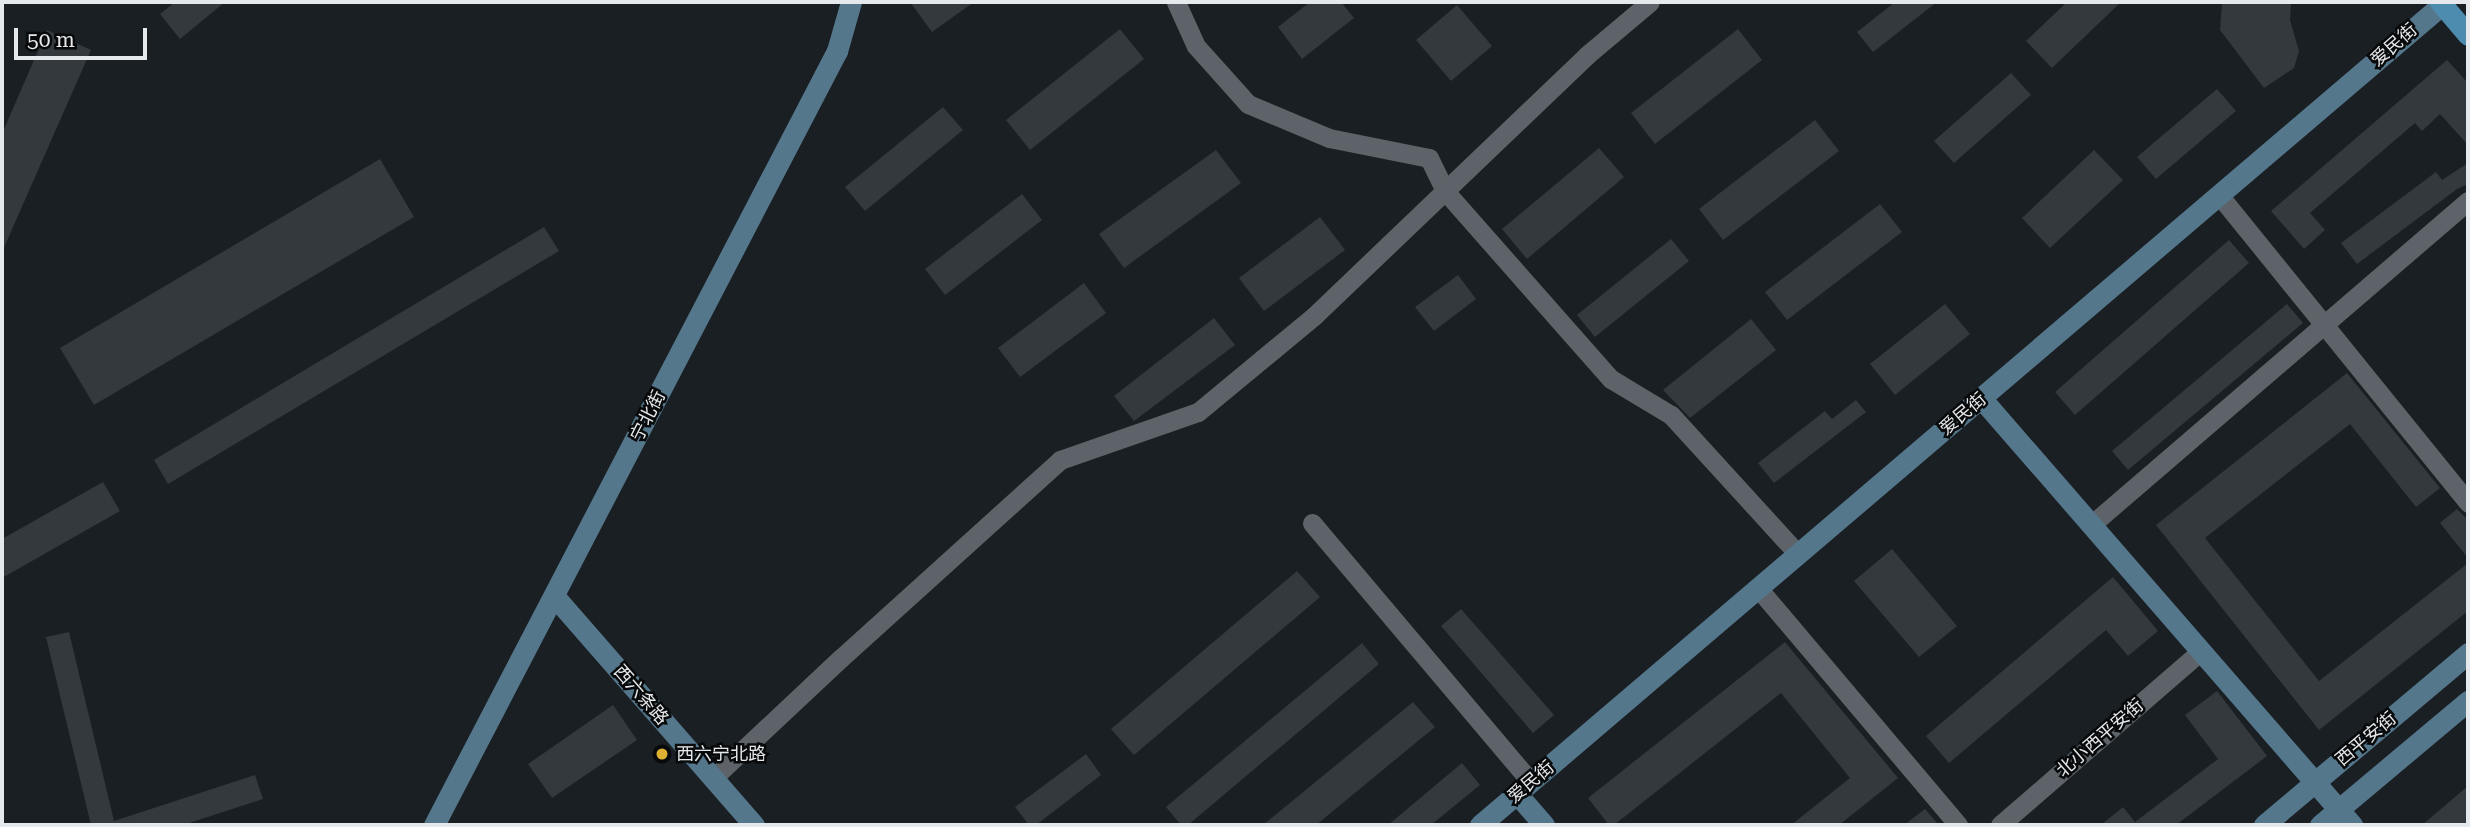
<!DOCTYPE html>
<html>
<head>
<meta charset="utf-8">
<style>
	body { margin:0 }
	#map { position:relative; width:2470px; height:827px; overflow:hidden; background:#1a1f23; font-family:"Roboto Serif","Noto Sans SC",serif }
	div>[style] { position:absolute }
	.building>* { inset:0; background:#33393d }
	.street>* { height:19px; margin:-9.5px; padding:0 9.5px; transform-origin:9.5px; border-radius:9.5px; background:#5d6368 }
	.secondary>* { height:21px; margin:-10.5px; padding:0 10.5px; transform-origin:10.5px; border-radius:10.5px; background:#55778c }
	.primary>* { height:21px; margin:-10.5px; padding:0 10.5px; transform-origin:10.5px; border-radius:10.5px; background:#4d8baf }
	.dots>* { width:19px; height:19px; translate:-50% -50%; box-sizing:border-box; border:4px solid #07090a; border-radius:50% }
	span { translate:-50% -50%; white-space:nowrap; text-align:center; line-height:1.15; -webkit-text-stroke:5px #07090a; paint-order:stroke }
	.street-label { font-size:18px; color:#e6e9eb }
	.poi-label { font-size:18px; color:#e6e9eb }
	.left { translate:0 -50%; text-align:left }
	.frame { position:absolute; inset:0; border:4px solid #e6e9eb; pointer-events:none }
	.scale { position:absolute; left:14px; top:28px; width:133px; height:32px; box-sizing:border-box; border:4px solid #e6e9eb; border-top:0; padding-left:9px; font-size:21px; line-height:24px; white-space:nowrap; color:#e6e9eb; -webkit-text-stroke:5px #07090a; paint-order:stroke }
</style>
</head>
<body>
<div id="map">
	<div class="building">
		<i style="clip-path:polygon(175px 2px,225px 2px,180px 39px,160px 14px)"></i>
		<i style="clip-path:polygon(910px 2px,974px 2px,932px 32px)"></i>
		<i style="clip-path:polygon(1310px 2px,1341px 2px,1354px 18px,1302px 59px,1278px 27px)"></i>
		<i style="clip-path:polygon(1895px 2px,1937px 2px,1873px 52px,1857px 32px)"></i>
		<i style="clip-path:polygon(2067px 2px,2121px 2px,2052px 68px,2026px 41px)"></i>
		<i style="clip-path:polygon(2222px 2px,2291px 2px,2290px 20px,2299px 51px,2294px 68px,2264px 88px,2220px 30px)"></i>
		<i style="clip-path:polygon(1457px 5px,1492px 46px,1451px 81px,1416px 40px)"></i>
		<i style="clip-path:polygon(1120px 29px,1144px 59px,1030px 150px,1006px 120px)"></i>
		<i style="clip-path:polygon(1738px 29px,1762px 60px,1655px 144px,1631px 113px)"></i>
		<i style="clip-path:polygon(47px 30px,91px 50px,2px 252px,2px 134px)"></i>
		<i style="clip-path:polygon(2447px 60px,2468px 83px,2468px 145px,2440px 114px,2422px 131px,2415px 123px,2310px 213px,2325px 230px,2304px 249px,2271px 211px)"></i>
		<i style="clip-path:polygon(2011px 73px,2031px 95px,1954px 163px,1934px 141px)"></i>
		<i style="clip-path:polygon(2217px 89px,2236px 111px,2156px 179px,2137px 157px)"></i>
		<i style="clip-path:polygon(943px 107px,963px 130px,865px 211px,845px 187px)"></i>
		<i style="clip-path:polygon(1815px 120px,1839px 151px,1723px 240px,1699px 209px)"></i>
		<i style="clip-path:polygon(1599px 148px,1624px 177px,1527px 259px,1502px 229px)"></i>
		<i style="clip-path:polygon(1216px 150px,1241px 183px,1124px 268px,1099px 234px)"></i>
		<i style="clip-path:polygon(2094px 150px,2123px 180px,2050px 248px,2022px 218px)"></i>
		<i style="clip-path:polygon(380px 159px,414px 217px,94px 405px,60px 348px)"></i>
		<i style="clip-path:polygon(2468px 163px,2468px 184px,2457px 189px,2357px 264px,2341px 243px,2436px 172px,2442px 180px)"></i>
		<i style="clip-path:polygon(1022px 194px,1042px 220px,945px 295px,925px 269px)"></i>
		<i style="clip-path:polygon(1880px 204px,1902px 232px,1787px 320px,1765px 292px)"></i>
		<i style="clip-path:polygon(1320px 217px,1345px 250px,1264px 311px,1239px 278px)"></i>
		<i style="clip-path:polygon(544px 227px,559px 251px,168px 484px,154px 460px)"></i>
		<i style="clip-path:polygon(1671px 239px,1689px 261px,1595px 337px,1577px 315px)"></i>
		<i style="clip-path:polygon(2229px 240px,2249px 263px,2075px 415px,2055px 392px)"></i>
		<i style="clip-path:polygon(1458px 275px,1476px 299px,1434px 331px,1415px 307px)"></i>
		<i style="clip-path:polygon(1084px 283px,1106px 313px,1020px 377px,998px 348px)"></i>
		<i style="clip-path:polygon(1945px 304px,1970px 334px,1895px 395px,1870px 364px)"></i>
		<i style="clip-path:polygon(2287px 304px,2303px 323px,2128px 470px,2112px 451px)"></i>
		<i style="clip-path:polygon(1214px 318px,1235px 345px,1134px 421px,1114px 396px)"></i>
		<i style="clip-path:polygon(1751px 319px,1776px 350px,1690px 418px,1663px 390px)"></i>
		<i style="clip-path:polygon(2347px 373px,2440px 488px,2416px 507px,2350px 424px,2205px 538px,2319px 681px,2468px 563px,2468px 611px,2319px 730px,2156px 525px)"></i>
		<i style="clip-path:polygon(1856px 400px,1866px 412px,1774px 483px,1758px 463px,1825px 411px,1832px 419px)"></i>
		<i style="clip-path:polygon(103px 482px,120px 511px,2px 578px,2px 539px)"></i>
		<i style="clip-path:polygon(2457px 509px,2468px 520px,2468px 558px,2440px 523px)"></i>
		<i style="clip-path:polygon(1892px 549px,1957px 626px,1919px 657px,1854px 581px)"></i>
		<i style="clip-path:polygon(1297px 571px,1320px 597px,1134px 755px,1111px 729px)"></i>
		<i style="clip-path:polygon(2113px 577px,2158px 631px,2128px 656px,2106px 630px,1949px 763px,1926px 736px)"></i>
		<i style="clip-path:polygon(1461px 609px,1554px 715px,1533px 733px,1441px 626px)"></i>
		<i style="clip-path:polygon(69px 632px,114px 821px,255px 775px,263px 799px,183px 825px,91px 825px,46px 637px)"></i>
		<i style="clip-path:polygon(1785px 642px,1898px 778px,1839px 825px,1791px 825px,1850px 778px,1781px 693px,1614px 825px,1609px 825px,1588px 798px)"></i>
		<i style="clip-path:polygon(1362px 643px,1379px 664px,1188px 825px,1181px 825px,1166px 807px)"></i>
		<i style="clip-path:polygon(2217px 691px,2267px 756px,2176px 825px,2101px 825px,2123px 807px,2135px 822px,2218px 759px,2185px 715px)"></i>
		<i style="clip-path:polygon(1413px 702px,1435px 727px,1316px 825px,1263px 825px)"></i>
		<i style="clip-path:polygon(613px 705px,637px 740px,552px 798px,528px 764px)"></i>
		<i style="clip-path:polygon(1086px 754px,1101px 775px,1036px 825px,1029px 825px,1015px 807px)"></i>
		<i style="clip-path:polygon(1462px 763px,1480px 785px,1431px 825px,1388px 825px)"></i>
		<i style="clip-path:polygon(2468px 786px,2468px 825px,2422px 825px)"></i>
		<i style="clip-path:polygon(1925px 809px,1939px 825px,1904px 825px)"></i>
	</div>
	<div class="street">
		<i style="left:1176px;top:2px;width:48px;rotate:65.6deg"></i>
		<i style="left:1196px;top:46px;width:78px;rotate:48.1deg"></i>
		<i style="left:1248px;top:104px;width:88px;rotate:22.8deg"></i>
		<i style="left:1329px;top:138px;width:102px;rotate:11.3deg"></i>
		<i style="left:1429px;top:158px;width:37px;rotate:64deg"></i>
		<i style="left:1445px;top:191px;width:251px;rotate:48.6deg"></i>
		<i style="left:1611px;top:379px;width:70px;rotate:31deg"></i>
		<i style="left:1671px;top:415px;width:188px;rotate:47.6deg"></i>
		<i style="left:2219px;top:195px;width:396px;rotate:51deg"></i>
		<i style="left:1312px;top:523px;width:339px;rotate:49.8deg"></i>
		<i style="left:2091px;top:525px;width:497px;rotate:-40.7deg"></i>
		<i style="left:1758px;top:588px;width:310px;rotate:49.8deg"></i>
		<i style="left:713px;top:778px;width:175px;rotate:-43.2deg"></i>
		<i style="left:841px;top:658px;width:295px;rotate:-42.1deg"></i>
		<i style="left:1060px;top:460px;width:146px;rotate:-19.2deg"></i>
		<i style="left:1198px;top:412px;width:151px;rotate:-39.6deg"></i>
		<i style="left:1314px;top:316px;width:378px;rotate:-43.7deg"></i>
		<i style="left:1587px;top:55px;width:82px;rotate:-40.1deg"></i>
		<i style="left:2000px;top:825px;width:266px;rotate:-40.9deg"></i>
	</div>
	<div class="secondary">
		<i style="left:1981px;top:398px;width:566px;rotate:49.01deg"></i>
		<i style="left:555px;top:597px;width:303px;rotate:48.9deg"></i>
		<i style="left:1517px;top:794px;width:41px;rotate:48.9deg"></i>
		<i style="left:434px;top:825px;width:873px;rotate:-62.5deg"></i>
		<i style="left:837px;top:51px;width:51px;rotate:-74.1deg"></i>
		<i style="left:1480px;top:825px;width:1268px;rotate:-40.46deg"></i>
		<i style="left:2264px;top:825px;width:267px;rotate:-40.1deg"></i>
		<i style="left:2320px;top:825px;width:193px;rotate:-40deg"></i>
	</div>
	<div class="primary">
		<i style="left:2440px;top:2px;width:43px;rotate:49.7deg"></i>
	</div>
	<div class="dots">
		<i style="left:662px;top:754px;background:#deb133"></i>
	</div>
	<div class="street-label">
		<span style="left:2394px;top:45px;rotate:-41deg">爱民街</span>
		<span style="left:1963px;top:414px;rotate:-40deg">爱民街</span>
		<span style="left:648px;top:416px;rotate:-63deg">宁北街</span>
		<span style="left:641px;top:695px;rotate:49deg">西六条路</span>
		<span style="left:2100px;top:738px;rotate:-41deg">北小西平安街</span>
		<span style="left:2366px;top:739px;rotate:-40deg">西平安街</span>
		<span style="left:1531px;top:782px;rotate:-40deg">爱民街</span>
	</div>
	<div class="poi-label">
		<span class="left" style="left:676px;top:754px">西六宁北路</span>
	</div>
	<div class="frame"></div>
	<div class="scale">50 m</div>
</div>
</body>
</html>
